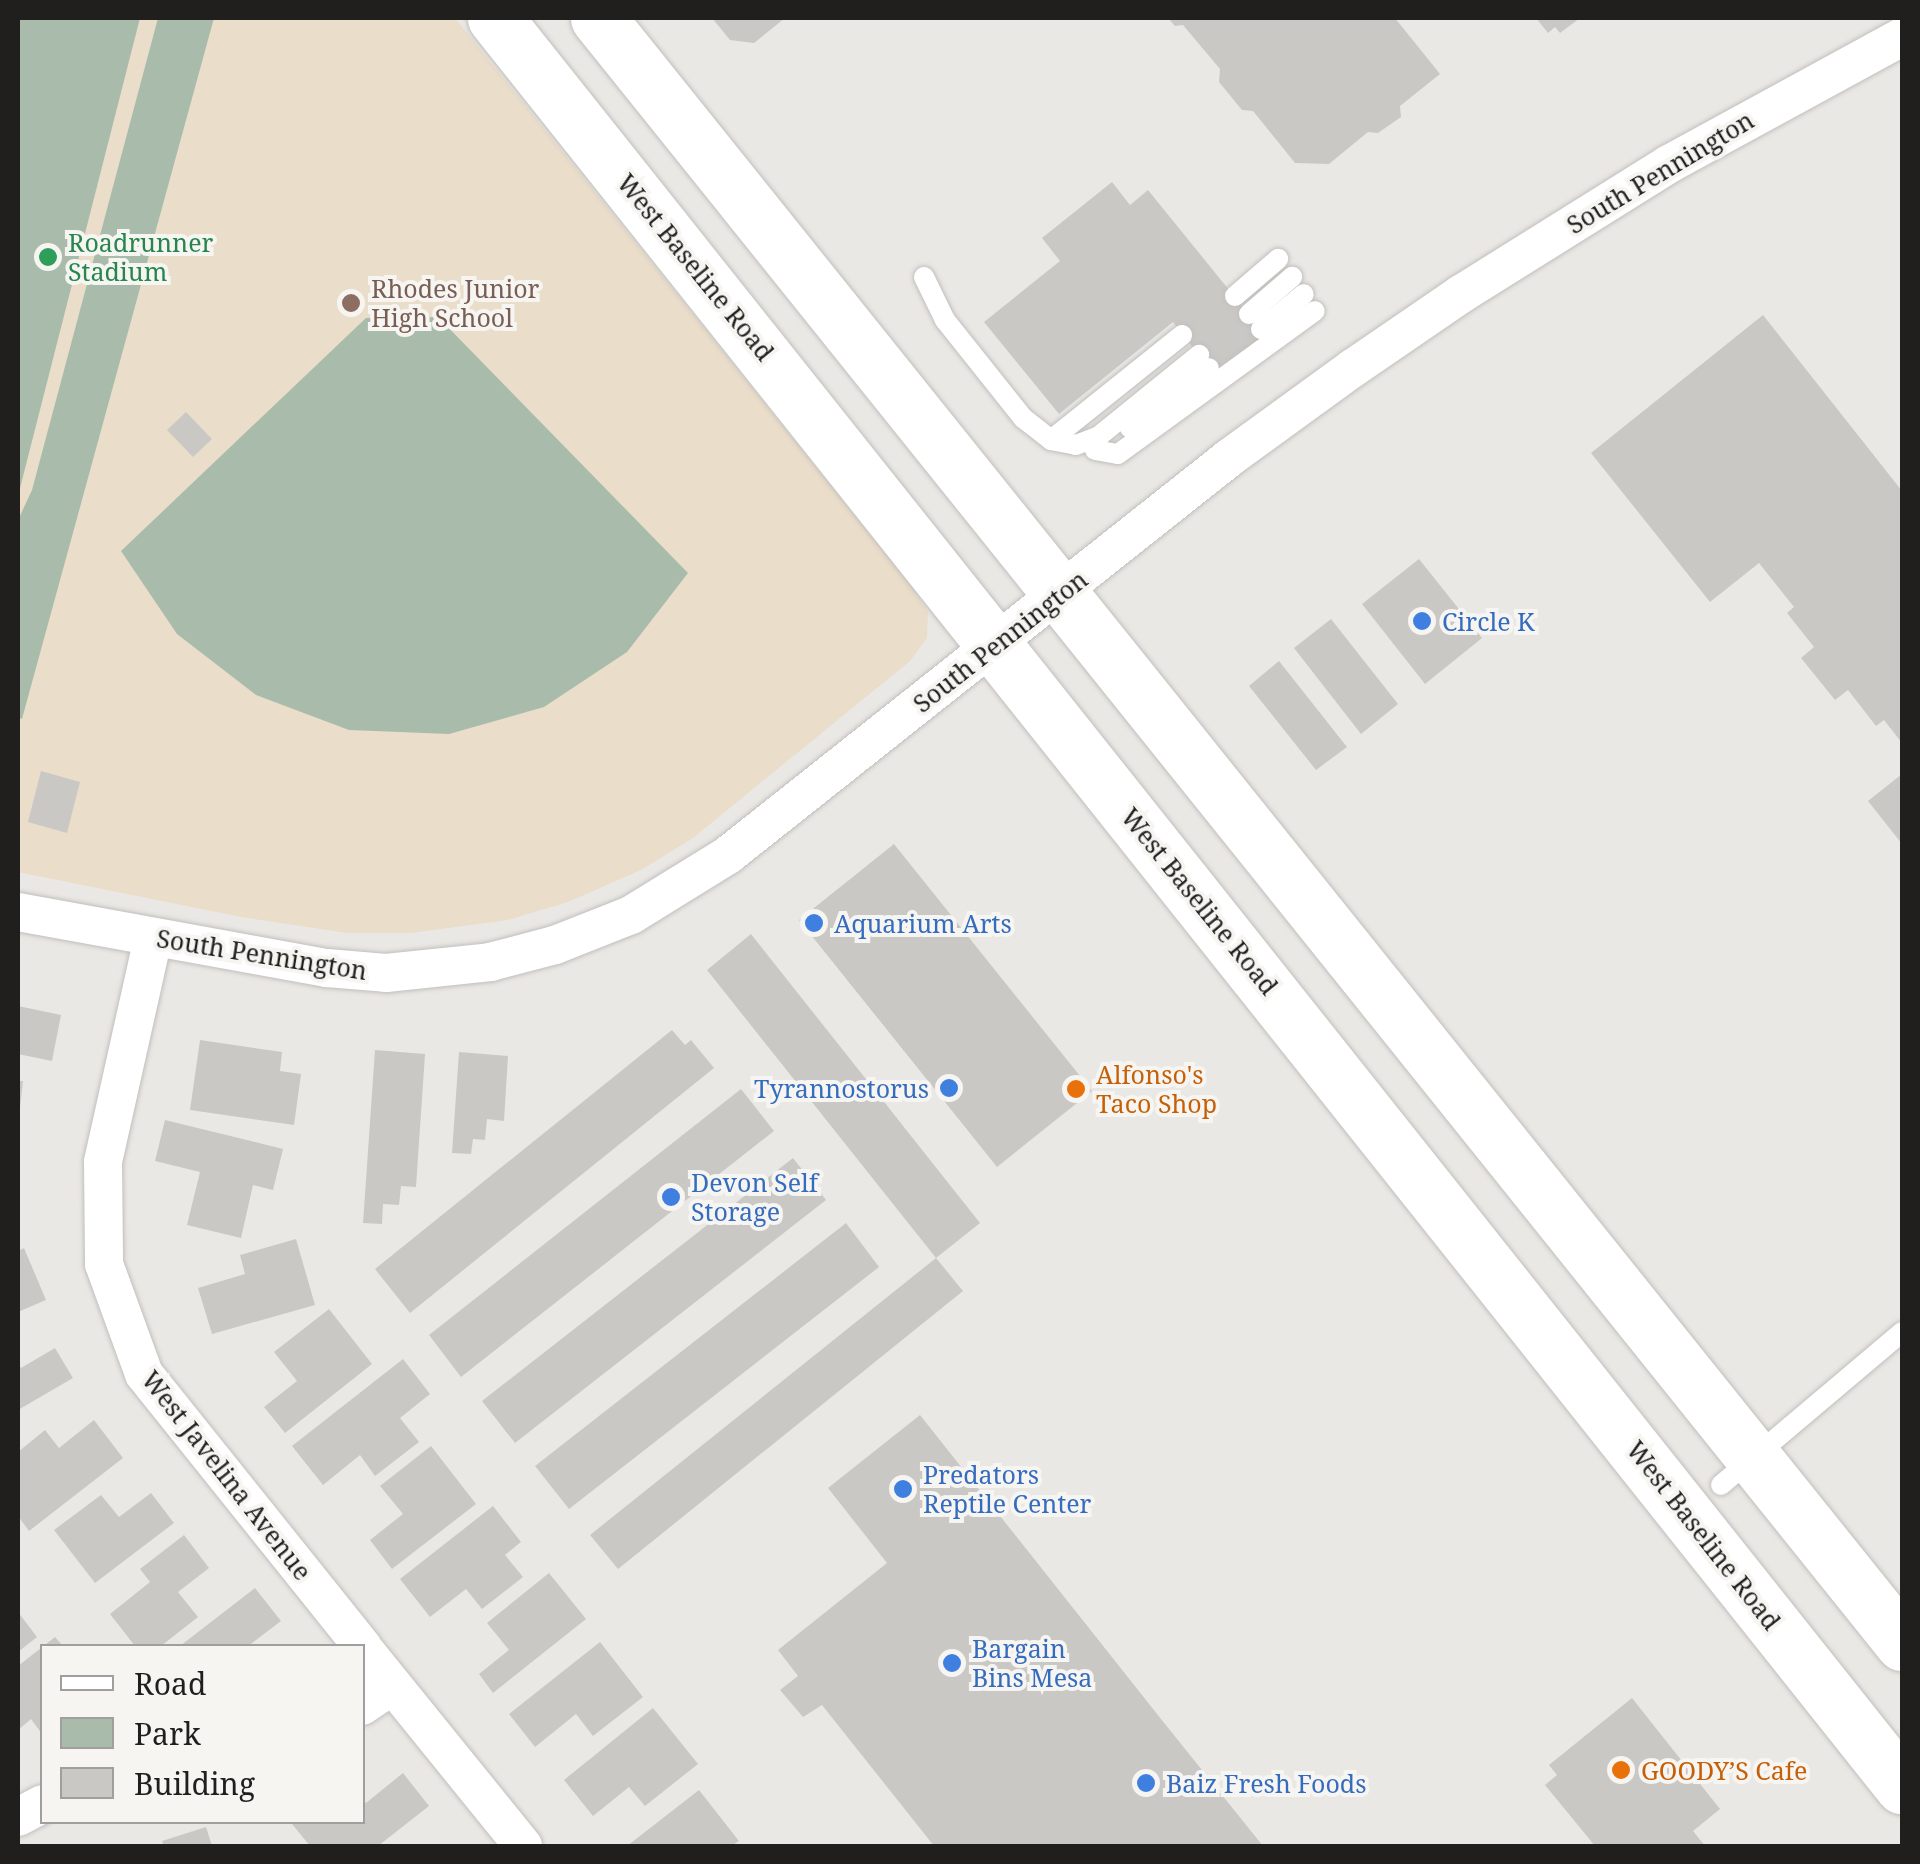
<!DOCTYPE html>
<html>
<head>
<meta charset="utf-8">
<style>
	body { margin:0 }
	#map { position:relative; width:1920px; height:1864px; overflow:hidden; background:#eae8e5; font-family:"Noto Serif",serif }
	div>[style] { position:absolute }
	.education>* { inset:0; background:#eaddc9 }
	.green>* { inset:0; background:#a9bcab }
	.building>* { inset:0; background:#cac8c5 }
	.roads { filter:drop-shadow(0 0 2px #c1bfbc) drop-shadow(0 0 2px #c1bfbc) }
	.lane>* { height:20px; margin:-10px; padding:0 10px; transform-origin:10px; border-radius:10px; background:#fff }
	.street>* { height:38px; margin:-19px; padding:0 19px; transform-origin:19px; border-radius:19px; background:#fff }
	.primary>* { height:55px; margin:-27.5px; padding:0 27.5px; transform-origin:27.5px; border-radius:27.5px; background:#fff }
	.dots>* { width:28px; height:28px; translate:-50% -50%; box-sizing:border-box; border:5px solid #f7f5f2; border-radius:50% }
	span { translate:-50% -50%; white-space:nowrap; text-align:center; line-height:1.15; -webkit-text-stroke:8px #f7f5f2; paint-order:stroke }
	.street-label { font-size:25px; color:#201f1e }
	.leisure-label { font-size:25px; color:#27864d }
	.left { translate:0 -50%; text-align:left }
	.education-label { font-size:25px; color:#785e54 }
	.shop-label { font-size:25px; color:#366cbe }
	.right { translate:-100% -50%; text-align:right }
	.food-label { font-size:25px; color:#c56008 }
	.frame { position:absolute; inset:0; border:20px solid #201f1e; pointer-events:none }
	.legend { position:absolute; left:40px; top:1644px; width:325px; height:180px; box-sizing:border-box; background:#f7f5f2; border:2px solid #a19f9d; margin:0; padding:12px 18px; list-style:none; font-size:30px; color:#201f1e }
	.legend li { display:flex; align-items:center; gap:20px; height:50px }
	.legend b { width:50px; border:2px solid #a19f9d }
</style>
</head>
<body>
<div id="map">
	<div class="education">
		<i style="clip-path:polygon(18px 18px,455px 18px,914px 589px,928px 613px,927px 638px,910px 661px,693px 838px,641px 870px,568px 902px,508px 920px,411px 933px,347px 933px,241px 917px,18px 872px)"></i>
	</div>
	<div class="green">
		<i style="clip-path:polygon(18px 18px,140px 18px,18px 496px)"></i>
		<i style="clip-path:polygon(158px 18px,214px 18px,22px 719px,18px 717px,18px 520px,32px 490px)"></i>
		<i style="clip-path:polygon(438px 317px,688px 573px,627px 652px,544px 707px,449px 734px,349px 730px,256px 695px,177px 634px,121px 551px,366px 318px)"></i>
	</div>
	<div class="building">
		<i style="clip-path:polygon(712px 18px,785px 18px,754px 43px,730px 40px)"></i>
		<i style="clip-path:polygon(1168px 18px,1395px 18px,1440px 74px,1400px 106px,1401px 117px,1378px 133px,1368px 132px,1329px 164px,1295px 163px,1253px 111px,1242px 110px,1219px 82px,1220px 69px,1183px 25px,1175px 26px)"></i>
		<i style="clip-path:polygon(1536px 18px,1580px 18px,1560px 33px,1555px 27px,1548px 33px)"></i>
		<i style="clip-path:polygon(1112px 182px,1130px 205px,1148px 190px,1268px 338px,1217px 379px,1173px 322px,1059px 414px,984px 322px,1060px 261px,1042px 238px)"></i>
		<i style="clip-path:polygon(1763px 315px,1902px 491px,1902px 743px,1884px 720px,1876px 726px,1848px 690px,1835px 700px,1801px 658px,1814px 647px,1787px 613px,1794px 607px,1759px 563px,1710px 602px,1591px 453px)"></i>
		<i style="clip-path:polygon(186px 412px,212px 439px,193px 457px,167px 430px)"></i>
		<i style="clip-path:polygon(1419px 559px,1482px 638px,1425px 684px,1362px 604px)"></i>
		<i style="clip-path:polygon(1331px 619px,1398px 704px,1361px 734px,1294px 648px)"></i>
		<i style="clip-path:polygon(1279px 661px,1347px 747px,1316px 770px,1249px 686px)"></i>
		<i style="clip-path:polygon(41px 771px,80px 782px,67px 833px,28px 822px)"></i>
		<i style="clip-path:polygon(1902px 774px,1902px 844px,1868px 801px)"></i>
		<i style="clip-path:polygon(894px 844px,1092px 1091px,997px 1167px,799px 920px)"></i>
		<i style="clip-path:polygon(751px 934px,980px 1223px,936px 1258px,707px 970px)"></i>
		<i style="clip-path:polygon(18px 1006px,61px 1015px,52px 1061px,18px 1054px)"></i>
		<i style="clip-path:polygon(672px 1030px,685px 1045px,691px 1040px,714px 1068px,410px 1313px,375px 1269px)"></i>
		<i style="clip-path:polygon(200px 1040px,282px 1052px,280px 1071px,301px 1074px,294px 1125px,190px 1110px)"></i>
		<i style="clip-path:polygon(375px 1050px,425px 1054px,416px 1187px,401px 1186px,399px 1205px,383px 1204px,382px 1224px,363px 1223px)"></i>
		<i style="clip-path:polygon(459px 1052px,508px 1056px,504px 1121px,487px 1119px,485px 1140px,473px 1139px,471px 1154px,452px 1153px)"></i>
		<i style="clip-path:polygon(18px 1081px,23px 1081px,20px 1108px,18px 1108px)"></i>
		<i style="clip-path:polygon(741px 1089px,774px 1131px,461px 1377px,429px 1335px)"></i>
		<i style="clip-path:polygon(165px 1120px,283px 1149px,273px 1190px,253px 1185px,241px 1238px,187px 1225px,200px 1172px,155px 1161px)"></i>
		<i style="clip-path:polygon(793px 1158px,826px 1200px,515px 1443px,482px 1401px)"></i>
		<i style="clip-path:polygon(846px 1223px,879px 1267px,569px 1509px,535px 1466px)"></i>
		<i style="clip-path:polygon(296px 1239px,315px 1305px,212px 1334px,198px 1288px,245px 1274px,240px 1255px)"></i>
		<i style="clip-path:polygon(24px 1248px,46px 1300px,18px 1312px,18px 1251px)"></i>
		<i style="clip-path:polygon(936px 1258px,963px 1291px,618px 1569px,590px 1535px)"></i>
		<i style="clip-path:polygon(329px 1309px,372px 1364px,285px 1433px,264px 1407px,297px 1381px,274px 1352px)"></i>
		<i style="clip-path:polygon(55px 1348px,73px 1378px,18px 1410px,18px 1362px,21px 1368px)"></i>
		<i style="clip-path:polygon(403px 1359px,430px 1394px,400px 1418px,419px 1442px,375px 1476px,360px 1455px,323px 1485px,292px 1446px)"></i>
		<i style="clip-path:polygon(920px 1415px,1161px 1719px,1263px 1846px,934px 1846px,822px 1705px,803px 1717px,780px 1690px,798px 1676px,778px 1650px,887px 1563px,828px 1488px)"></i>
		<i style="clip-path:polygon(94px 1420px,123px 1458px,29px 1531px,18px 1516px,18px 1452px,45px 1430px,59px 1448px)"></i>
		<i style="clip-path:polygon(431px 1446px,476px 1504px,392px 1569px,370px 1540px,403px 1514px,380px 1486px)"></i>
		<i style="clip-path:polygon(151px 1493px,174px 1523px,95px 1583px,54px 1530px,101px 1495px,119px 1517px)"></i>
		<i style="clip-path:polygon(493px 1506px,521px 1542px,505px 1555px,523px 1577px,482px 1609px,466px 1589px,430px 1617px,400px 1579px)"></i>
		<i style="clip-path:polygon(184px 1535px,209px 1568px,178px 1592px,198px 1617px,161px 1646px,135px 1646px,110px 1614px,150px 1582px,140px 1569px)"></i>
		<i style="clip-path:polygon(549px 1573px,586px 1619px,493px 1693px,479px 1674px,509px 1650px,487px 1623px)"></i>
		<i style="clip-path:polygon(255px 1588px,281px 1621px,248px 1646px,180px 1646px)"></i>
		<i style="clip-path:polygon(18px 1612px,37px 1637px,18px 1652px)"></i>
		<i style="clip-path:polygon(55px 1637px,63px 1646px,42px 1646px,42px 1734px,31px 1719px,18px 1730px,18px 1666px)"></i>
		<i style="clip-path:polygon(600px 1642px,643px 1697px,593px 1736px,576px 1714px,535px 1747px,509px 1714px)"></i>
		<i style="clip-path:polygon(1632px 1698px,1720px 1809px,1693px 1831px,1705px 1846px,1595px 1846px,1545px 1785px,1557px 1775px,1549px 1765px)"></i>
		<i style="clip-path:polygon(653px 1708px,698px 1764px,645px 1806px,629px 1787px,593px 1816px,564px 1780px)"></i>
		<i style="clip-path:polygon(403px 1773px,429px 1806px,378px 1846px,310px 1846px,292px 1824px,362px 1822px,362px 1798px,366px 1803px)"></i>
		<i style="clip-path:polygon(699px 1790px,739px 1841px,731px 1846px,627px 1846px)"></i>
		<i style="clip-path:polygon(206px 1827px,212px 1846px,164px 1846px,162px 1841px)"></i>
	</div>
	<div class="roads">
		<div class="lane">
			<i style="left:924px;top:277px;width:48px;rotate:64deg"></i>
			<i style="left:945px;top:320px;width:125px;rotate:51.5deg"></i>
			<i style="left:1023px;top:418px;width:36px;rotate:38deg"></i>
			<i style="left:1051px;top:440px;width:25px;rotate:11deg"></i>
			<i style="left:1076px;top:445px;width:25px;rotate:-21deg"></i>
			<i style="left:1099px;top:436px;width:129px;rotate:-39deg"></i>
			<i style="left:1235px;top:296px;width:57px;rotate:-40.7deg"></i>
			<i style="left:1249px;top:314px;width:57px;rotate:-40.7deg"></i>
			<i style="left:1261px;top:329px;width:55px;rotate:-39.1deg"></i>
			<i style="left:1130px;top:428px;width:99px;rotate:-37.2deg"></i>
			<i style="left:1051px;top:440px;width:168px;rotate:-38.7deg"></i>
			<i style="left:1095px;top:450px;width:23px;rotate:10deg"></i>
			<i style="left:1118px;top:454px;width:243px;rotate:-36deg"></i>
			<i style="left:1721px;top:1485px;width:237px;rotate:-40.2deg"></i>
		</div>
		<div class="street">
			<i style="left:18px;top:912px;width:314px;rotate:10.3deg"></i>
			<i style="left:327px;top:968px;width:59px;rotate:4.8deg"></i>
			<i style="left:386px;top:973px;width:105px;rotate:-6deg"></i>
			<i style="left:490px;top:962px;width:67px;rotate:-14.7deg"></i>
			<i style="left:555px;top:945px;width:82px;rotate:-21.5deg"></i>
			<i style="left:631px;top:915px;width:114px;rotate:-31.7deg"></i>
			<i style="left:728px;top:855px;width:639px;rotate:-38.39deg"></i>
			<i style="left:1229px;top:458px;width:153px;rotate:-36deg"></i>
			<i style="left:1353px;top:368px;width:131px;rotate:-34.4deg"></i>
			<i style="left:1461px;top:294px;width:245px;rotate:-32deg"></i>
			<i style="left:1669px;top:164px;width:265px;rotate:-28.6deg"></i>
			<i style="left:153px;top:938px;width:230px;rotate:102.6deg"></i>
			<i style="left:103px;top:1162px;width:102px;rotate:89.4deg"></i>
			<i style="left:104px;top:1264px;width:117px;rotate:70deg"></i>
			<i style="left:144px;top:1374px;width:349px;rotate:51.3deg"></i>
			<i style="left:362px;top:1647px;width:256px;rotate:51deg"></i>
			<i style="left:362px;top:1706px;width:37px;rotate:-34deg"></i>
			<i style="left:18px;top:1817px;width:27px;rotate:-28deg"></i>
		</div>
		<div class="primary">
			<i style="left:495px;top:18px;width:2260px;rotate:51.49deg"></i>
			<i style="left:598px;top:18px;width:2084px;rotate:51.25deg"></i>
		</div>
	</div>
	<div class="dots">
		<i style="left:48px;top:257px;background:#2e9e5b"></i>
		<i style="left:351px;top:303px;background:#8d6e63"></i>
		<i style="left:1422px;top:621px;background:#3f7fe0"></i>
		<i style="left:814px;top:923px;background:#3f7fe0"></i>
		<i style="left:949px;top:1088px;background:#3f7fe0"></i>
		<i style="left:1076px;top:1089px;background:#e8710a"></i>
		<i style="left:671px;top:1197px;background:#3f7fe0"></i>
		<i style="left:903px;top:1489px;background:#3f7fe0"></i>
		<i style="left:952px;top:1663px;background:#3f7fe0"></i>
		<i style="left:1621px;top:1770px;background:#e8710a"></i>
		<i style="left:1146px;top:1783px;background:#3f7fe0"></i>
	</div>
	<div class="street-label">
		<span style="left:1660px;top:172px;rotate:-31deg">South Pennington</span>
		<span style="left:696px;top:267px;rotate:51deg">West Baseline Road</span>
		<span style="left:1000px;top:641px;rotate:-38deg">South Pennington</span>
		<span style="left:1200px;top:901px;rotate:51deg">West Baseline Road</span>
		<span style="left:262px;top:954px;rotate:9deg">South Pennington</span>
		<span style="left:227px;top:1475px;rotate:52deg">West Javelina Avenue</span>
		<span style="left:1704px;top:1535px;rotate:52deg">West Baseline Road</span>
	</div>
	<div class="leisure-label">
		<span class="left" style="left:68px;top:257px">Roadrunner<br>Stadium</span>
	</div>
	<div class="education-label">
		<span class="left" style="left:371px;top:303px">Rhodes Junior<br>High School</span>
	</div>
	<div class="shop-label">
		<span class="left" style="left:1442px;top:621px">Circle K</span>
		<span class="left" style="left:834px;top:923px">Aquarium Arts</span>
		<span class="right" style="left:929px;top:1088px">Tyrannostorus</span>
		<span class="left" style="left:691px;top:1197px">Devon Self<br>Storage</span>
		<span class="left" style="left:923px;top:1489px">Predators<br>Reptile Center</span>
		<span class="left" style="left:972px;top:1663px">Bargain<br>Bins Mesa</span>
		<span class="left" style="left:1166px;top:1783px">Baiz Fresh Foods</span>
	</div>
	<div class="food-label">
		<span class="left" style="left:1096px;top:1089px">Alfonso's<br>Taco Shop</span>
		<span class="left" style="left:1641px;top:1770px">GOODY’S Cafe</span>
	</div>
	<div class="frame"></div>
	<ul class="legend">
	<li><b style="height:12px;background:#fff"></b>Road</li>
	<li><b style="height:28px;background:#a9bcab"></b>Park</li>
	<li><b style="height:28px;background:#cac8c5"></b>Building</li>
	</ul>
</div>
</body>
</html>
